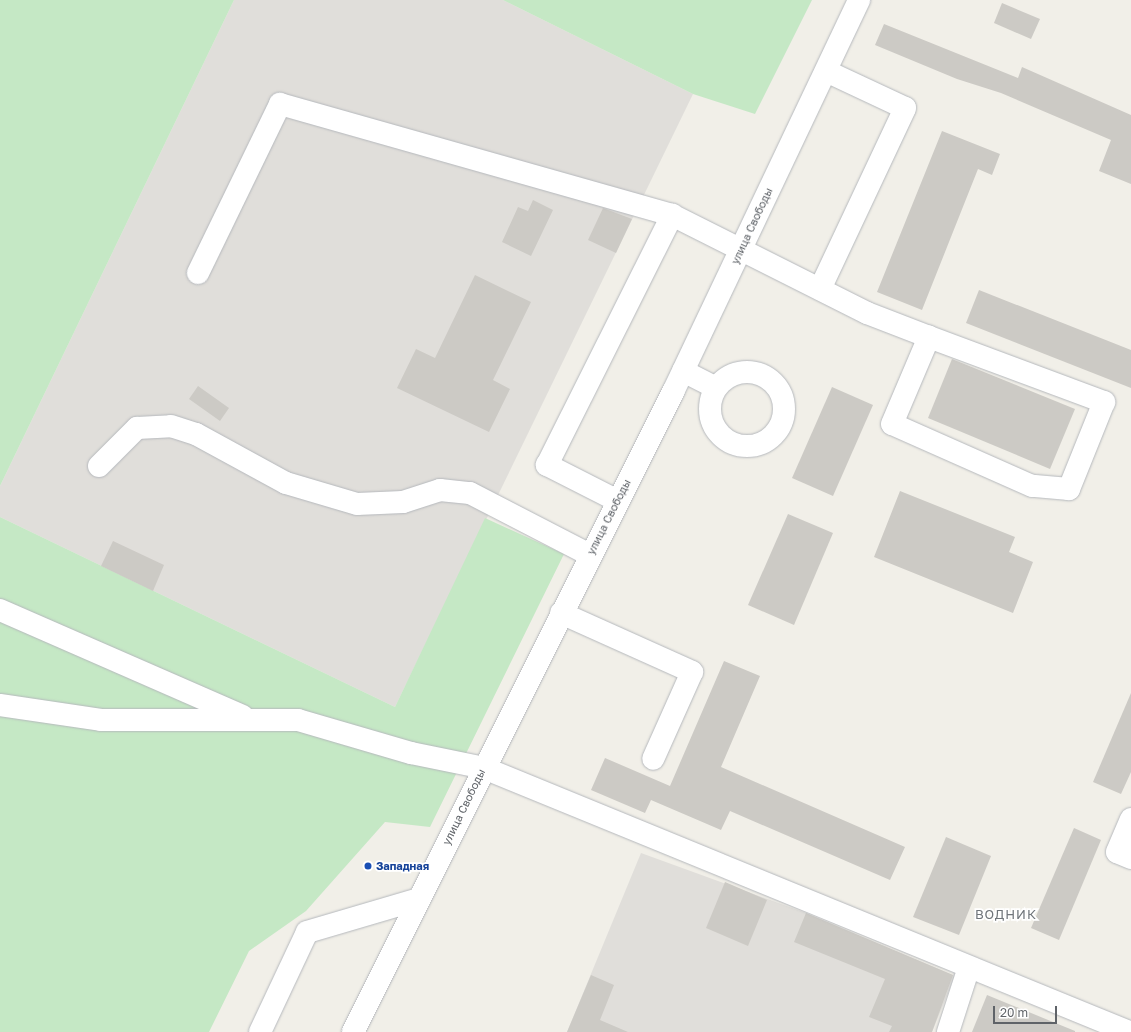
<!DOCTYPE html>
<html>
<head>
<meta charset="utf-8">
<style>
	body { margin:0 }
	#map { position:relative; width:1131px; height:1032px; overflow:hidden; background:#f1efe8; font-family:"Golos Text",sans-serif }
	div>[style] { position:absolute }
	.industrial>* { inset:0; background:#e0deda }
	.green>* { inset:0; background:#c5e8c5 }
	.building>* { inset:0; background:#cccac5 }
	.roads { filter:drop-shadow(0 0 1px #b5b8bc) drop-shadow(0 0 1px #b5b8bc) }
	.minor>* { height:22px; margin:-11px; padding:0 11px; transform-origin:11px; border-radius:11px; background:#fff }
	.minor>.ring { margin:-11px; padding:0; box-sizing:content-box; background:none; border:22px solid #fff; border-radius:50% }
	.dots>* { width:11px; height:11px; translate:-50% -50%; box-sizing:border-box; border:2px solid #fff; border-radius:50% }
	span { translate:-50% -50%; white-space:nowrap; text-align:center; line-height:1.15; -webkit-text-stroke:3.5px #fff; paint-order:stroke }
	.street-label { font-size:11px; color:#5f6368 }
	.transit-label { font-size:11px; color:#164399; font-weight:700 }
	.left { translate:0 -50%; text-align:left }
	.quarter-label { font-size:13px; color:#70757a; letter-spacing:1px }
	.scale { position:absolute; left:993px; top:1006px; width:64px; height:18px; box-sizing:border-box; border:2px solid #5f6368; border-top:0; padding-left:5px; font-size:12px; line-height:14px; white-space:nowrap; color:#5f6368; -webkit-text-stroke:3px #fff; paint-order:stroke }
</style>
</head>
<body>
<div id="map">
	<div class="industrial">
		<i style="clip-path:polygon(234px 0,503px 0,693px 94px,395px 707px,0 517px,0 486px)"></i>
		<i style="clip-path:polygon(641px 853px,806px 913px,955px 976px,932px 1032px,567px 1032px)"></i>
	</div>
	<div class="green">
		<i style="clip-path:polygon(0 0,234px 0,0 486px)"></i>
		<i style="clip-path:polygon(503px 0,812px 0,755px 114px,693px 94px)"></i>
		<i style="clip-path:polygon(0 517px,395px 707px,485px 518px,564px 554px,430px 827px,385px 822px,306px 911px,249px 951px,209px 1032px,0 1032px)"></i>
	</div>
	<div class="building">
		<i style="clip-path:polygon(1002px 3px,1040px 19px,1031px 39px,994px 23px)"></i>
		<i style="clip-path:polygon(884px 24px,1018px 78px,1022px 67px,1131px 115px,1131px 184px,1099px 171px,1111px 140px,1001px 93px,957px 79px,875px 45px)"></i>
		<i style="clip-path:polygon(942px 131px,1000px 154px,992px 175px,978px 169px,922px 310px,877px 292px)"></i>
		<i style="clip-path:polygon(533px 200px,553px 210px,531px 256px,502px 242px,518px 207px,528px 211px)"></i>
		<i style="clip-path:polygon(603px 208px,632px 219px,616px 253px,588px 240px)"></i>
		<i style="clip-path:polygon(475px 275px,531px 302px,493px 380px,510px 389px,489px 432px,397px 388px,416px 349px,435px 358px)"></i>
		<i style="clip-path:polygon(979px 290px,1131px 350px,1131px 388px,966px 323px)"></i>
		<i style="clip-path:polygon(952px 359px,1075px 409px,1050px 469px,928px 418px)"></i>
		<i style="clip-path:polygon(198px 386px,229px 408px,220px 421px,189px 399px)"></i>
		<i style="clip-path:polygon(832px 387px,873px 405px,833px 496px,792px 478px)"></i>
		<i style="clip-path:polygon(900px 491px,1015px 537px,1009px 552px,1033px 562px,1013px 613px,874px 557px)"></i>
		<i style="clip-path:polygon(788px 514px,833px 533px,794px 625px,748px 605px)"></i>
		<i style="clip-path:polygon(113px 541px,164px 565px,153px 591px,101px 566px)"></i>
		<i style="clip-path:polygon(724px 661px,760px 676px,721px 767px,905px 847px,890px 880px,730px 811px,721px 830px,651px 800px,645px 813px,591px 790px,605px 758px,670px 786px)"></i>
		<i style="clip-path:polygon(1131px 693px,1131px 772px,1121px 794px,1093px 782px)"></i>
		<i style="clip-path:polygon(1074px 828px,1101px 840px,1059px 940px,1031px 928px)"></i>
		<i style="clip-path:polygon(946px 837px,991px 856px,959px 935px,913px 917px)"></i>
		<i style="clip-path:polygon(725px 882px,767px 900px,748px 946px,706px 928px)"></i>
		<i style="clip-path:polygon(806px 913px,953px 975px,932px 1032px,889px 1032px,892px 1026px,869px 1017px,885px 979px,794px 942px)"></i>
		<i style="clip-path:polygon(591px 975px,614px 985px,600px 1020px,628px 1032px,567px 1032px)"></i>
		<i style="clip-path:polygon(987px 995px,1075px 1031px,1075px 1032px,972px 1032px)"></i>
	</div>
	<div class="roads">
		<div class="minor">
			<i style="left:198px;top:273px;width:188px;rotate:-64.1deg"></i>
			<i style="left:280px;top:104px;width:407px;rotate:15.8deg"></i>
			<i style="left:820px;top:289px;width:200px;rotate:-64.8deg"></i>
			<i style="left:905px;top:108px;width:87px;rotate:-154.9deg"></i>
			<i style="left:683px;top:371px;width:37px;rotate:27deg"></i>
			<i class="ring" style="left:710px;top:372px;width:52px;height:52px"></i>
			<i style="left:99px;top:466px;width:54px;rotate:-45deg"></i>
			<i style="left:137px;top:428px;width:34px;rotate:-3deg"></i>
			<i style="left:171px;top:426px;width:26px;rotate:18deg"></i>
			<i style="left:196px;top:434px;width:102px;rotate:28.6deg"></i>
			<i style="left:286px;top:483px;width:74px;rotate:16.5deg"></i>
			<i style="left:357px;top:504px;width:46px;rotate:-2.5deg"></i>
			<i style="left:403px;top:502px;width:39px;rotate:-18deg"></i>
			<i style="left:440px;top:490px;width:30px;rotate:6deg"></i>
			<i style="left:470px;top:493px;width:135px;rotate:27.3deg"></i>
			<i style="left:618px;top:501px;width:80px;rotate:-153.1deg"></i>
			<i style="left:547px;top:465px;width:280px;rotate:-63.4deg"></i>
			<i style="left:672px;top:215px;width:218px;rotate:26.7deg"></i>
			<i style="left:867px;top:313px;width:66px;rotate:21.2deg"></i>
			<i style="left:929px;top:337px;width:187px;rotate:20.4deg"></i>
			<i style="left:1104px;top:402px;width:94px;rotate:111.9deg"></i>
			<i style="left:1069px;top:489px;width:37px;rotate:-175deg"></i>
			<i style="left:1032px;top:486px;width:153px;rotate:-156.1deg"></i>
			<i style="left:892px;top:424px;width:95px;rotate:-67deg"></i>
			<i style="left:0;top:610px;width:265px;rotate:23.6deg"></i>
			<i style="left:561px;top:613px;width:144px;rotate:24.2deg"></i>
			<i style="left:692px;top:672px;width:95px;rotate:114.1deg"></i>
			<i style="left:0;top:705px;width:102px;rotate:8.4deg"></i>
			<i style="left:101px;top:720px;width:197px"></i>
			<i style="left:298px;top:720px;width:118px;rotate:16.3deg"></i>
			<i style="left:411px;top:753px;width:75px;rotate:11.6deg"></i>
			<i style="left:484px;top:768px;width:697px;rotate:22.26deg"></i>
			<i style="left:1131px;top:819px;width:36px;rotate:113deg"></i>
			<i style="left:1117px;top:852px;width:15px;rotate:23deg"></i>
			<i style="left:260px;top:1032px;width:110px;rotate:-64.8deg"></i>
			<i style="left:307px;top:932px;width:117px;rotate:-16.4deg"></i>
			<i style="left:353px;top:1032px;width:716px;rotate:-63.43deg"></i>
			<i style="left:673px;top:392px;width:434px;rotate:-64.6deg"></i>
			<i style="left:948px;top:1032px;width:68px;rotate:-72.1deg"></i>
		</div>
	</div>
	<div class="dots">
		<i style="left:368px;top:866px;background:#1a4fb4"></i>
	</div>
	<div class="street-label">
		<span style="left:752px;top:226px;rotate:-65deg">улица Свободы</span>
		<span style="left:609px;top:517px;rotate:-63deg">улица Свободы</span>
		<span style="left:464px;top:807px;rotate:-64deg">улица Свободы</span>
	</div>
	<div class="transit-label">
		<span class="left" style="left:376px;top:866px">Западная</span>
	</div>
	<div class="quarter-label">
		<span style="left:1006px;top:914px">ВОДНИК</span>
	</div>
	<div class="scale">20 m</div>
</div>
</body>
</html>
